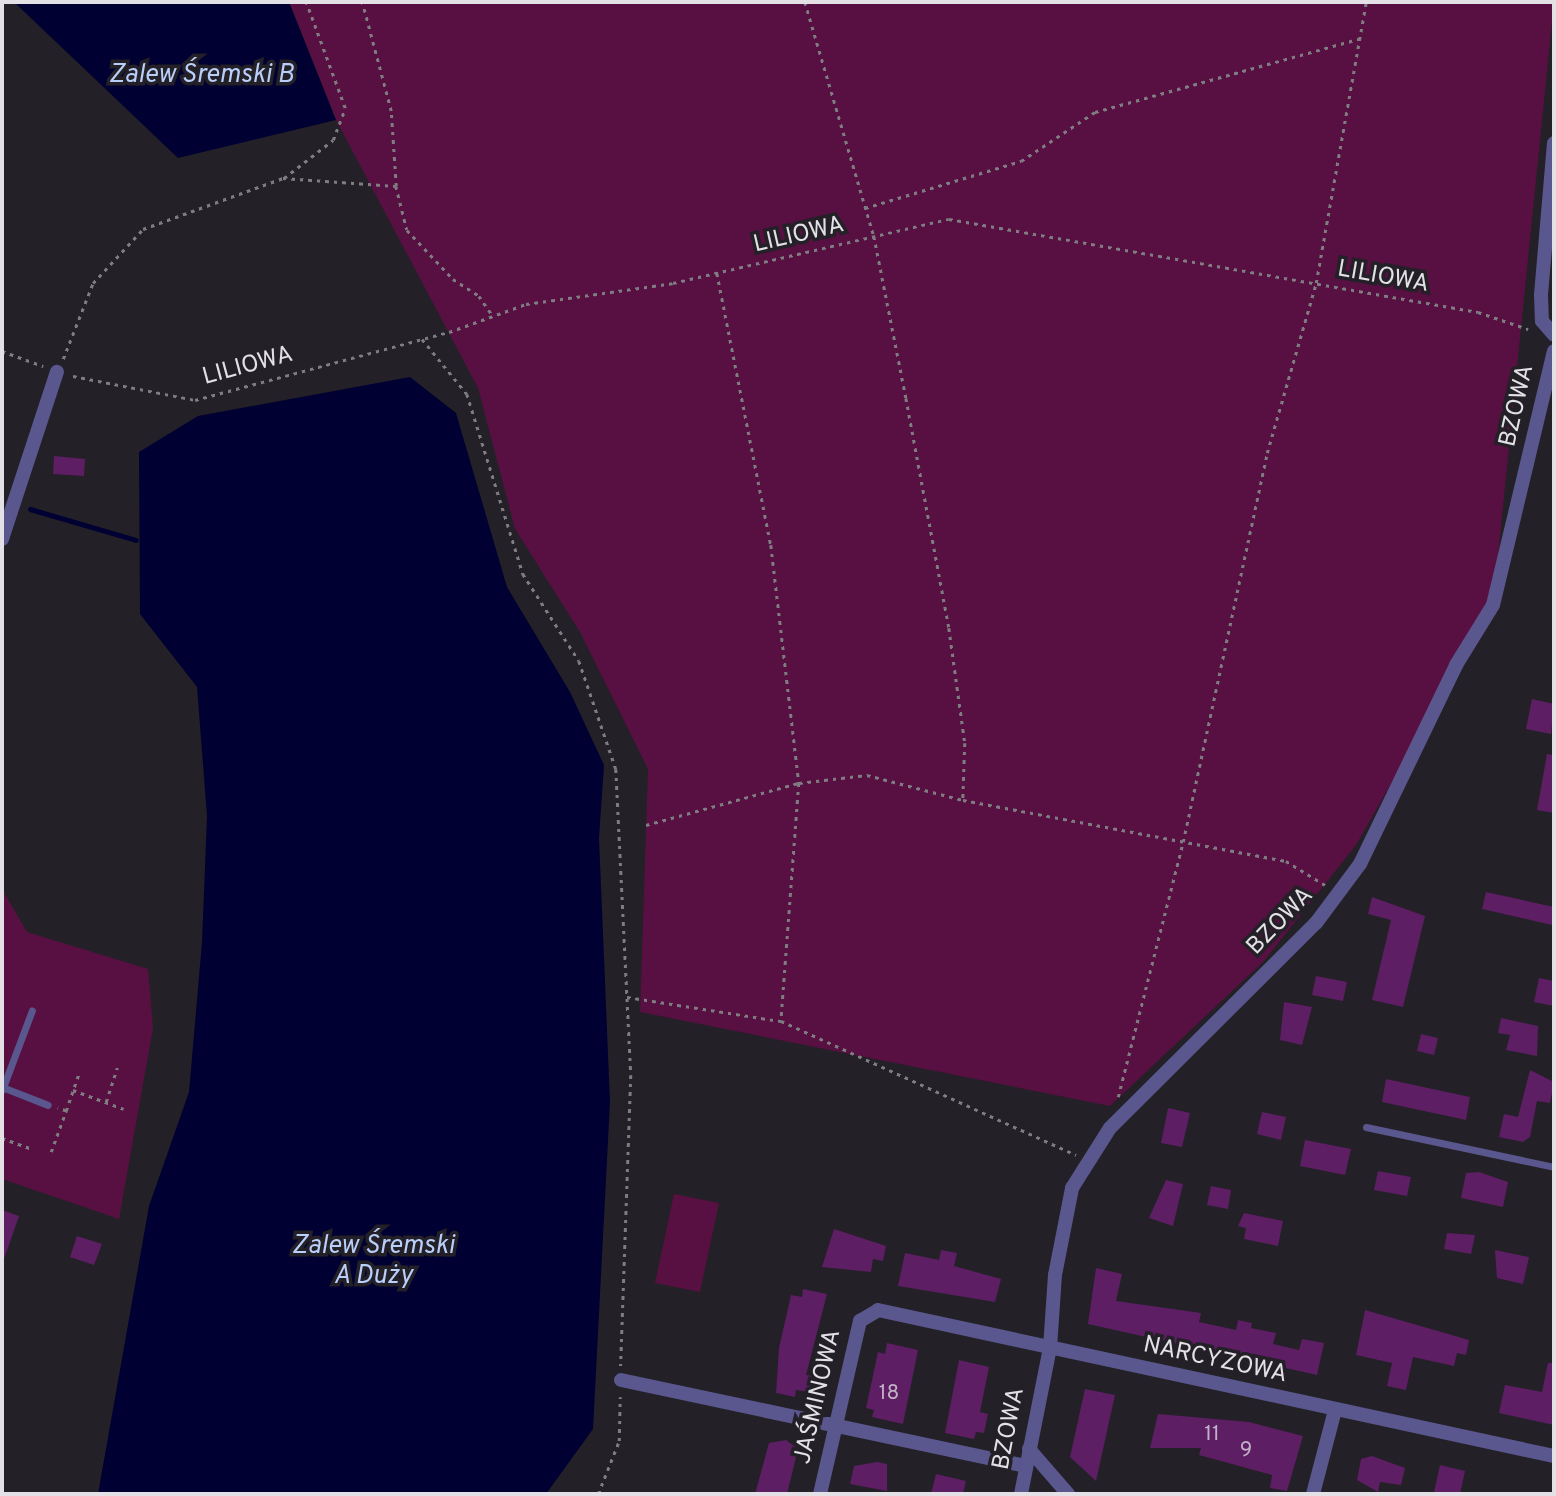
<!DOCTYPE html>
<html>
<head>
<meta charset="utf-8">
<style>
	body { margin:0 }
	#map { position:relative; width:1556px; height:1496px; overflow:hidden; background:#232027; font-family:Overpass,sans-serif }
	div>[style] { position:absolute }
	.green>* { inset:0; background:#571041 }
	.water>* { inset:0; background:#000032 }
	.stream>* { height:5px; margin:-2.5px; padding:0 2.5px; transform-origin:2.5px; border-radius:2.5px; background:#000032 }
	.building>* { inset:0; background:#5d1e64 }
	.path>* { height:2.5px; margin-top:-1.25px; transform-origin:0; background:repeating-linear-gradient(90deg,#7f7c82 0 3.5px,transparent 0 8.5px) }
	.lane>* { height:7px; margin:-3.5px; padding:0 3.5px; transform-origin:3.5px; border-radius:3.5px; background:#59578d }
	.street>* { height:14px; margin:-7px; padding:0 7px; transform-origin:7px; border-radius:7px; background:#59578d }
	span { translate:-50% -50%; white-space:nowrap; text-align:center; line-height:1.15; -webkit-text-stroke:7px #232027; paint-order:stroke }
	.number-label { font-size:21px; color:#c2b0c6 }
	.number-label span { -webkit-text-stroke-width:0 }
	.street-label { font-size:24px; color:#e3e1e6 }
	.water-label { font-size:26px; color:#b9cef9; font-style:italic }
	.frame { position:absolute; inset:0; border:4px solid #e3e1e6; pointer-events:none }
</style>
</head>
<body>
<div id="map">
	<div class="green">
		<i style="clip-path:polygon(289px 2px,1554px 2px,1493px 605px,1356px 845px,1263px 962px,1110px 1106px,640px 1012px,648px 769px,580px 632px,515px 529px,478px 388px,336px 120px)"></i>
		<i style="clip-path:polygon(2px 889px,27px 932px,148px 969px,153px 1028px,119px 1219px,2px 1179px)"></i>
		<i style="clip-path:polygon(674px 1194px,719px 1203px,700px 1292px,655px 1283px)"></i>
	</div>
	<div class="water">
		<i style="clip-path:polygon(14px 2px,289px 2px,336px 120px,178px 158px)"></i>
		<i style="clip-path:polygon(410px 377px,456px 413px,507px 587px,570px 692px,604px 765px,599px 838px,610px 1102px,593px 1429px,546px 1494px,98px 1494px,149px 1206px,189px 1092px,202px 942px,207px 816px,197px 687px,140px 614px,139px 452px,198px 416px)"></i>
	</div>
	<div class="stream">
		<i style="left:30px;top:509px;width:110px;rotate:16.3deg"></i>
	</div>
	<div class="building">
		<i style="clip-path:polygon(54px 456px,85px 459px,84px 476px,53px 474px)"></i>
		<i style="clip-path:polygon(1532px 699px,1554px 704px,1551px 734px,1526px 729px)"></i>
		<i style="clip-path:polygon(1547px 754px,1554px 755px,1554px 813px,1537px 810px)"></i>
		<i style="clip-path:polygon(1486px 892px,1554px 907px,1552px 925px,1482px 909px)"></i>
		<i style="clip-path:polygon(1372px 897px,1425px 916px,1403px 1007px,1372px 1000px,1391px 920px,1368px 914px)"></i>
		<i style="clip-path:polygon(1316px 976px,1347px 982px,1343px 1001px,1312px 995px)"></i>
		<i style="clip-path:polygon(1539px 978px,1554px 981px,1554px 1006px,1534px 1002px)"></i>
		<i style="clip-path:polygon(1284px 1002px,1312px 1007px,1302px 1045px,1280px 1040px)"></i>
		<i style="clip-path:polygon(1501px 1018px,1538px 1026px,1537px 1056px,1506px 1050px,1510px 1035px,1498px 1033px)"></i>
		<i style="clip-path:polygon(1421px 1034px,1438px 1038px,1434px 1055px,1417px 1051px)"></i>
		<i style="clip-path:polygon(1530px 1070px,1554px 1082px,1550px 1103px,1537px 1101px,1530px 1137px,1523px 1142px,1499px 1137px,1504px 1114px,1518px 1117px)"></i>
		<i style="clip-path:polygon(1386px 1079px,1470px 1097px,1466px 1120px,1382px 1102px)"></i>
		<i style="clip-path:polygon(1168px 1108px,1190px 1113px,1182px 1147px,1161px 1143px)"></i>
		<i style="clip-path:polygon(1262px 1112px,1286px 1117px,1281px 1140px,1257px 1134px)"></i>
		<i style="clip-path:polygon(1305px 1140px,1351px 1149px,1345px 1175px,1300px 1166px)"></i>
		<i style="clip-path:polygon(1378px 1171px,1411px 1177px,1407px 1196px,1374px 1190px)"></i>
		<i style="clip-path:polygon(1479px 1172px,1508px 1182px,1503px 1207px,1461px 1198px,1466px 1173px)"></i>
		<i style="clip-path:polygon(1166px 1180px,1183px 1184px,1173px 1226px,1149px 1218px)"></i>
		<i style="clip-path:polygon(1211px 1186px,1231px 1190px,1228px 1209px,1207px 1205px)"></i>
		<i style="clip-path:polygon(2px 1210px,19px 1216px,4px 1259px,2px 1259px)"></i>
		<i style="clip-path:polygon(1244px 1213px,1283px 1221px,1278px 1246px,1244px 1239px,1246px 1228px,1238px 1226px)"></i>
		<i style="clip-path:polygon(834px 1229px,886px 1246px,883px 1261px,873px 1259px,871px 1272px,822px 1267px)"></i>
		<i style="clip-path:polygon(1447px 1233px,1475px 1235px,1471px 1254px,1444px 1249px)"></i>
		<i style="clip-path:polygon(77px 1236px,102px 1244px,94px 1265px,70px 1257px)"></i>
		<i style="clip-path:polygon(941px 1250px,957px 1253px,954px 1266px,1001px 1279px,995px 1302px,898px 1286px,905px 1253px,939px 1260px)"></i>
		<i style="clip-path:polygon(1495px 1250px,1529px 1257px,1523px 1284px,1497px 1278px)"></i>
		<i style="clip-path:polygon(1096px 1268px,1122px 1274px,1116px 1301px,1201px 1313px,1199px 1322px,1236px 1330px,1238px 1320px,1252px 1323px,1251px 1328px,1276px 1333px,1273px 1344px,1299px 1350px,1302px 1339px,1324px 1343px,1317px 1375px,1088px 1324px)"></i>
		<i style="clip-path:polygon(803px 1289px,827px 1294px,806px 1375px,813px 1376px,809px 1392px,796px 1390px,795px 1397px,776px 1393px,779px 1348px,791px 1295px,802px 1297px)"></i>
		<i style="clip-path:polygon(1365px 1310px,1469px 1340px,1466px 1355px,1457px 1353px,1454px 1366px,1413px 1357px,1406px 1390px,1387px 1386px,1392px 1363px,1356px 1355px)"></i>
		<i style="clip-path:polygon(887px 1343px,918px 1350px,903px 1424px,872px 1417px,874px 1410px,866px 1408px,878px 1352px,885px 1354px)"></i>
		<i style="clip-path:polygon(959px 1360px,989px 1367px,980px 1412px,988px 1414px,984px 1433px,976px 1432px,974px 1439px,945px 1433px)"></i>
		<i style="clip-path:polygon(1548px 1363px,1554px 1363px,1554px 1425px,1499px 1413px,1505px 1385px,1542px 1392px)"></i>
		<i style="clip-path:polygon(1085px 1389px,1115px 1395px,1096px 1481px,1070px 1457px)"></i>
		<i style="clip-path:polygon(1158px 1414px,1249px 1422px,1303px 1436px,1287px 1491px,1270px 1488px,1272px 1475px,1199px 1455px,1201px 1448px,1150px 1448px)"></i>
		<i style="clip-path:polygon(786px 1440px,798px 1449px,787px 1494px,755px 1494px,769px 1443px)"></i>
		<i style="clip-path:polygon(1372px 1456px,1405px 1468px,1401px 1485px,1380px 1482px,1378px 1492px,1357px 1480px,1361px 1459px)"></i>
		<i style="clip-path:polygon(877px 1462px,887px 1464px,887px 1491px,850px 1484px,854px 1466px)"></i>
		<i style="clip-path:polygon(1440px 1465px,1465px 1471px,1460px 1494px,1434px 1492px)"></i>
		<i style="clip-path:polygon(936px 1474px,966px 1481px,963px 1494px,931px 1494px)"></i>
	</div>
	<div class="path">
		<i style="left:805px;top:2px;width:244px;rotate:73.6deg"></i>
		<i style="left:874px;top:236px;width:165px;rotate:78.8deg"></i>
		<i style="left:906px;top:398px;width:234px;rotate:79.4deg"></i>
		<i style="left:949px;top:628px;width:116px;rotate:82.1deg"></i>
		<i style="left:965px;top:743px;width:57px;rotate:92deg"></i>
		<i style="left:284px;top:178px;width:62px;rotate:-37.8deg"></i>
		<i style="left:333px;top:140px;width:34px;rotate:-69deg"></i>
		<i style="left:345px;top:108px;width:113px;rotate:-110.2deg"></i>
		<i style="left:396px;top:186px;width:45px;rotate:76deg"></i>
		<i style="left:407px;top:230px;width:67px;rotate:46.8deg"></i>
		<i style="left:453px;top:279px;width:31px;rotate:33deg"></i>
		<i style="left:479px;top:296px;width:24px;rotate:55deg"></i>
		<i style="left:865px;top:208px;width:163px;rotate:-16.8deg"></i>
		<i style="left:1021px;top:161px;width:89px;rotate:-33.5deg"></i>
		<i style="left:1095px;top:112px;width:274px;rotate:-15.5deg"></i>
		<i style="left:717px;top:273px;width:277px;rotate:78.8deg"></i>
		<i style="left:771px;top:545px;width:240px;rotate:83.3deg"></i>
		<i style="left:799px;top:783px;width:239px;rotate:94.3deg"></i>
		<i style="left:422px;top:339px;width:71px;rotate:50.7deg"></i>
		<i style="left:467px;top:394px;width:189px;rotate:72.7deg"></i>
		<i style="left:523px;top:574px;width:103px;rotate:57.2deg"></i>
		<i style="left:579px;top:661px;width:114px;rotate:71.1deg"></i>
		<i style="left:616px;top:769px;width:306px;rotate:87.2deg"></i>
		<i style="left:631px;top:1075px;width:291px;rotate:92deg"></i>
		<i style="left:2px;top:351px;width:44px;rotate:20.1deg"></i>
		<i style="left:63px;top:359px;width:82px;rotate:-68.5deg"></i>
		<i style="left:93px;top:283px;width:74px;rotate:-47.2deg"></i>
		<i style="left:143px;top:229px;width:149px;rotate:-20deg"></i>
		<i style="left:283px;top:178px;width:113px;rotate:4deg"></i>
		<i style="left:396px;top:186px;width:75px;rotate:-93.8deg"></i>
		<i style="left:391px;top:111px;width:113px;rotate:-104.9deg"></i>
		<i style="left:73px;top:376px;width:124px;rotate:11.1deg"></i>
		<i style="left:195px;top:400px;width:263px;rotate:-15deg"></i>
		<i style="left:449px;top:332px;width:82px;rotate:-20deg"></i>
		<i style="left:526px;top:304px;width:148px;rotate:-8.1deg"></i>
		<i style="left:673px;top:283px;width:283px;rotate:-13.1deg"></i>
		<i style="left:949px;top:219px;width:537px;rotate:9.97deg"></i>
		<i style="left:1478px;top:312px;width:53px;rotate:18.8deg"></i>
		<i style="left:646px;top:825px;width:159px;rotate:-15.4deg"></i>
		<i style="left:799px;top:783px;width:68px;rotate:-6.7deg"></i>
		<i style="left:867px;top:775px;width:99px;rotate:14.6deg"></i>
		<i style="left:963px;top:800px;width:329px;rotate:10.7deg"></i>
		<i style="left:1286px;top:861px;width:46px;rotate:31.6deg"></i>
		<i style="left:627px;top:997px;width:156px;rotate:8.9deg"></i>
		<i style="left:781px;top:1021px;width:324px;rotate:24.4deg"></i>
		<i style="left:73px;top:1090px;width:54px;rotate:20.4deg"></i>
		<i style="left:1118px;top:1097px;width:263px;rotate:-75.7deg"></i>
		<i style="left:1183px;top:842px;width:398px;rotate:-77.8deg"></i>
		<i style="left:1267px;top:453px;width:177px;rotate:-73.9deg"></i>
		<i style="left:1316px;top:283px;width:285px;rotate:-79.9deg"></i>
		<i style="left:106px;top:1102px;width:36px;rotate:-72deg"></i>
		<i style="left:66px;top:1111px;width:40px;rotate:-71.1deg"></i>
		<i style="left:2px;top:1138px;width:33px;rotate:20deg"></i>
		<i style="left:51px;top:1152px;width:44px;rotate:-69.9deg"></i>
		<i style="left:66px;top:1111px;width:9px;rotate:-159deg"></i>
		<i style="left:598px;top:1494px;width:57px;rotate:-68.4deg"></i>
		<i style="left:619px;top:1441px;width:44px;rotate:-88.7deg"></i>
	</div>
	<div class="lane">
		<i style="left:2px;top:1087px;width:49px;rotate:21.4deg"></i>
		<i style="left:2px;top:1090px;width:85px;rotate:-69.4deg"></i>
		<i style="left:1366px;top:1127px;width:192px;rotate:12deg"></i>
	</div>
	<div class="street">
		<i style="left:1554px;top:143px;width:153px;rotate:94.9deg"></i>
		<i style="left:1541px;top:295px;width:26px;rotate:88deg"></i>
		<i style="left:1542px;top:321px;width:18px;rotate:49deg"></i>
		<i style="left:2px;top:539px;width:176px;rotate:-71.8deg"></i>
		<i style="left:621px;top:1380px;width:414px;rotate:12deg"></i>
		<i style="left:1029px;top:1449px;width:60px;rotate:49.1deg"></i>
		<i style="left:820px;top:1494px;width:178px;rotate:-77deg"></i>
		<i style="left:860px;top:1321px;width:21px;rotate:-31deg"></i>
		<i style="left:878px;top:1310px;width:692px;rotate:12.19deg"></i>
		<i style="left:1021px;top:1494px;width:149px;rotate:-78.8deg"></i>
		<i style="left:1050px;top:1348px;width:73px;rotate:-86.1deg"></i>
		<i style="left:1055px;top:1275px;width:89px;rotate:-78.9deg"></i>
		<i style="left:1072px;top:1188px;width:71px;rotate:-57.7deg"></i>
		<i style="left:1110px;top:1128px;width:291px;rotate:-44.9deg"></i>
		<i style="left:1316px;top:923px;width:74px;rotate:-53.3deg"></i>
		<i style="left:1360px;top:864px;width:221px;rotate:-64.2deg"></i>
		<i style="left:1456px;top:665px;width:70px;rotate:-58.3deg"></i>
		<i style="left:1493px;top:605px;width:261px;rotate:-76.5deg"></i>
		<i style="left:1313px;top:1494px;width:87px;rotate:-75.3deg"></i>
	</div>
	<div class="number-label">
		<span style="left:889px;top:1394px">18</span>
		<span style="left:1212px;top:1435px">11</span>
		<span style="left:1246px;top:1451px">9</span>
	</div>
	<div class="street-label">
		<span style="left:799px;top:236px;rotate:-13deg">LILIOWA</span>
		<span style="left:1383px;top:278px;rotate:10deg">LILIOWA</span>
		<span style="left:248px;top:367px;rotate:-15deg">LILIOWA</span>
		<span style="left:1518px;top:406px;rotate:-77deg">BZOWA</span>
		<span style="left:1281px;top:922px;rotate:-46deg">BZOWA</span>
		<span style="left:1215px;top:1361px;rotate:12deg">NARCYZOWA</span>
		<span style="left:819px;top:1397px;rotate:-77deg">JAŚMINOWA</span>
		<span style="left:1010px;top:1429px;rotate:-79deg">BZOWA</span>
	</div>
	<div class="water-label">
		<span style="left:201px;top:76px">Zalew Śremski B</span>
		<span style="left:373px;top:1262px">Zalew Śremski<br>A Duży</span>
	</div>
	<div class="frame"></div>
</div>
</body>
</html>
